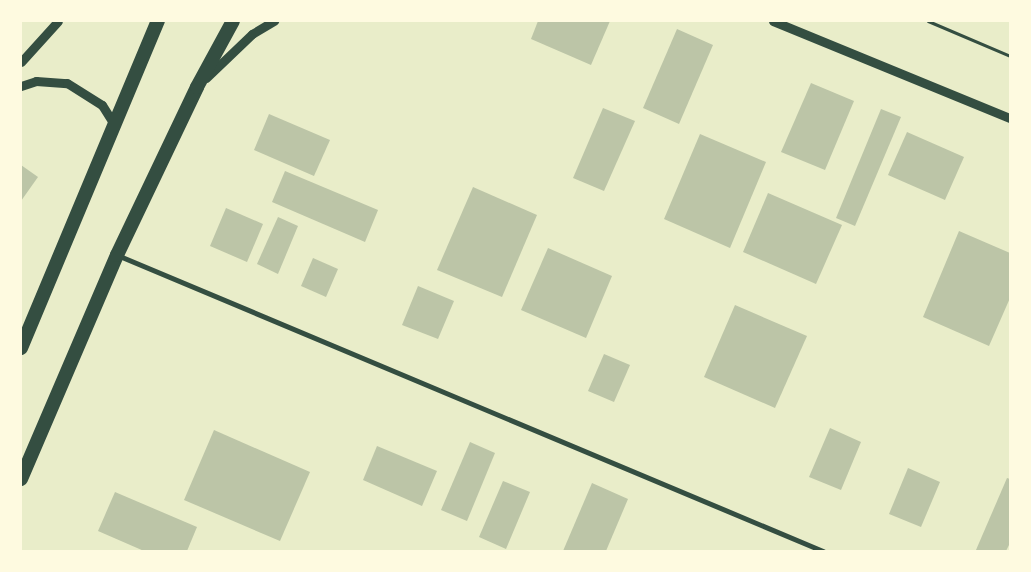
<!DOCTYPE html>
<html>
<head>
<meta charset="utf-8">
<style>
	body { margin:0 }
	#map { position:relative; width:1031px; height:572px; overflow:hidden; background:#e9edc9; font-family:"DejaVu Sans",sans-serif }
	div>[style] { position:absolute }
	.building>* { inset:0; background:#bcc5a7 }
	.path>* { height:3px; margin:-1.5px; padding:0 1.5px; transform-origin:1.5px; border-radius:1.5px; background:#344e41 }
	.minor>* { height:5px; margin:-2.5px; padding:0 2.5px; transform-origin:2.5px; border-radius:2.5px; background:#344e41 }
	.tertiary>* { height:9px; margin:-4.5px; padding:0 4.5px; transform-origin:4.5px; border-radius:4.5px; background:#344e41 }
	.trunk>* { height:14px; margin:-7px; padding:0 7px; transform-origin:7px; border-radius:7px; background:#344e41 }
	span { translate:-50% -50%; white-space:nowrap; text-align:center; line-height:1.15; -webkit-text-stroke:5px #fefae0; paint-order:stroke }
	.frame { position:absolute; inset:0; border:22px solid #fefae0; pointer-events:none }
</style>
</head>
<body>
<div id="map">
	<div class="building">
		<i style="clip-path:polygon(538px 21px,610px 21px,591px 65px,531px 39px)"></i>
		<i style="clip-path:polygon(677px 29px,713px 45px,679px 124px,643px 108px)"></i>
		<i style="clip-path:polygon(811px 83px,854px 101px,825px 170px,781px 152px)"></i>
		<i style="clip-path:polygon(603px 108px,635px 121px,604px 191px,573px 178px)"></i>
		<i style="clip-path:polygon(881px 109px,901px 117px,855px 226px,836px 218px)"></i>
		<i style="clip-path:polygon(269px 114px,330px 140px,314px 176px,254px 150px)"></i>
		<i style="clip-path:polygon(907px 132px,964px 157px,945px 200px,888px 175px)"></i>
		<i style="clip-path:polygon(700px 134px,766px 162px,730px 248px,664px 219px)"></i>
		<i style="clip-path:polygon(21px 165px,38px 177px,21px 201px)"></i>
		<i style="clip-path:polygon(285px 171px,378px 210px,365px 242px,272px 202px)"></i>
		<i style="clip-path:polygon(473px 187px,537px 215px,502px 297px,437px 270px)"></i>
		<i style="clip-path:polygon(768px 193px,842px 225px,816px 284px,743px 252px)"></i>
		<i style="clip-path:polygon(226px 208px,263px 224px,247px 262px,210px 246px)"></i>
		<i style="clip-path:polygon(278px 217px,298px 226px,278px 274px,257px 264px)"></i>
		<i style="clip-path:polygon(959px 231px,1010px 253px,1010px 298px,989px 346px,923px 317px)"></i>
		<i style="clip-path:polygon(548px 248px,612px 276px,586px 338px,521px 310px)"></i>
		<i style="clip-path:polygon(313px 258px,338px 269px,326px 297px,301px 286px)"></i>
		<i style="clip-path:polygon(418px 286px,454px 301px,438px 339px,402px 325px)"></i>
		<i style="clip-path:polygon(735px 305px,807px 336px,775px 408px,704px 377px)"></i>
		<i style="clip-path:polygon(604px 354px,630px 365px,614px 402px,588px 391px)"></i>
		<i style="clip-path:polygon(830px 428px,861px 442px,841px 490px,809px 477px)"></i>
		<i style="clip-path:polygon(214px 430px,310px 472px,280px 541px,184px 500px)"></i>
		<i style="clip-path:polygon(470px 442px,495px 453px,467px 521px,441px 510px)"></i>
		<i style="clip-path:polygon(377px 446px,437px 471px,422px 506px,363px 480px)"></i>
		<i style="clip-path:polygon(908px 468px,940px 482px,921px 527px,889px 514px)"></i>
		<i style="clip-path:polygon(1007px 478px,1010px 479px,1010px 543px,1006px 551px,978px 551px,976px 550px)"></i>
		<i style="clip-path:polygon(503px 481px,530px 492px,506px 549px,479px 537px)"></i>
		<i style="clip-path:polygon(592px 483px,628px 499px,606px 551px,563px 551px)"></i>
		<i style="clip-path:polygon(115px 492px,197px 527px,187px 551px,144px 551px,98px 531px)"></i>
	</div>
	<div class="path">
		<i style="left:928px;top:21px;width:89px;rotate:23.1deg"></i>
	</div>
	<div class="minor">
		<i style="left:117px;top:255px;width:766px;rotate:22.75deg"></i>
	</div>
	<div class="tertiary">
		<i style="left:773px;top:21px;width:256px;rotate:22.3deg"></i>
		<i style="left:21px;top:62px;width:55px;rotate:-47.9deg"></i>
		<i style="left:206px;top:78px;width:64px;rotate:-43.7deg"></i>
		<i style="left:252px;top:34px;width:26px;rotate:-31deg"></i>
		<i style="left:21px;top:86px;width:16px;rotate:-18deg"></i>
		<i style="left:36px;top:81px;width:31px;rotate:4deg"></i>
		<i style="left:67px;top:83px;width:41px;rotate:32.2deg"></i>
		<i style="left:102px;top:105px;width:25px;rotate:58deg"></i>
	</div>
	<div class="trunk">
		<i style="left:21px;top:348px;width:355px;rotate:-67.3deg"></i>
		<i style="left:21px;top:479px;width:244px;rotate:-66.8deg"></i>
		<i style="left:117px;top:255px;width:186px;rotate:-64.5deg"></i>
		<i style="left:197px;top:87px;width:75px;rotate:-61.4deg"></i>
	</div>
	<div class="frame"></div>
</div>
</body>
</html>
